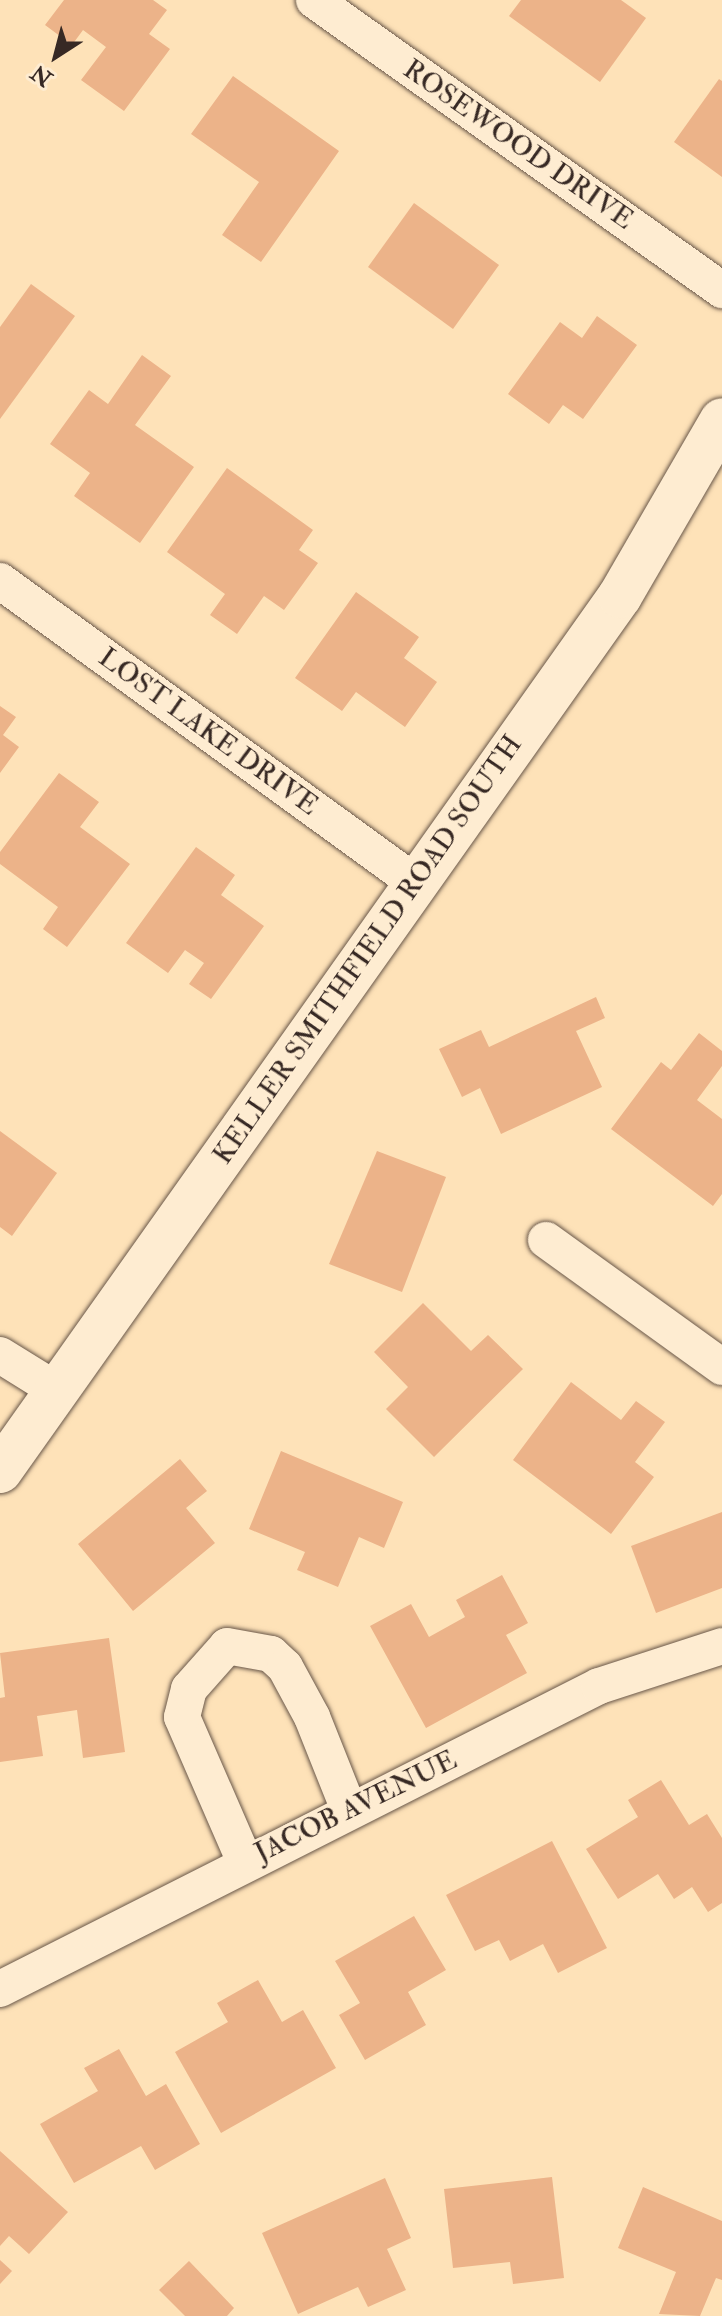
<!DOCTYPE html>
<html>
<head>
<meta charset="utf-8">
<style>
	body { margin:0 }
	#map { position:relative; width:722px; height:2316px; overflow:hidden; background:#fee2b8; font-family:"IM FELL Double Pica",serif }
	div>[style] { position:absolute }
	.building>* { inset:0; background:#ecb389 }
	.roads { filter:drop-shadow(0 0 2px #695749) drop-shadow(0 0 2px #695749) }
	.minor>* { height:36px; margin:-18px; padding:0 18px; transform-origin:18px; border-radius:18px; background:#feecd1 }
	.secondary>* { height:44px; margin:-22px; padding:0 22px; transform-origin:22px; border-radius:22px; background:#feecd1 }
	span { translate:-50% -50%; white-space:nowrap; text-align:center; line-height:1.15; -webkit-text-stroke:6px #feecd1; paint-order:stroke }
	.street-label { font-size:28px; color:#372924 }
	.north { position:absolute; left:16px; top:16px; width:80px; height:80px; -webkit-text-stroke:6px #feecd1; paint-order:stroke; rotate:216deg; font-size:22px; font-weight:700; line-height:32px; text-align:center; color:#372924 }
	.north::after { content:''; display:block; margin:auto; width:28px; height:36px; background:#372924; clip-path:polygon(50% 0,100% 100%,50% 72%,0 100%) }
</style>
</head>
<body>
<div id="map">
	<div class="building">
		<i style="clip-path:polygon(64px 0,153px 0,167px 10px,149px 34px,170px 49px,124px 111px,81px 80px,106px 47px,83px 30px,72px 45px,45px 25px)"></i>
		<i style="clip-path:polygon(521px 0,621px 0,646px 18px,600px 82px,509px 16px)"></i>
		<i style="clip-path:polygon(233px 76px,339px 151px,261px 262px,222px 235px,259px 182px,191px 134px)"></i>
		<i style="clip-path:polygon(719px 79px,722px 81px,722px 177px,674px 142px)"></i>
		<i style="clip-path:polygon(414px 203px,499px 265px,453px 329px,368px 267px)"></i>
		<i style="clip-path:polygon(31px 284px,75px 316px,0 419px,0 327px)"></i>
		<i style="clip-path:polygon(597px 316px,637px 345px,583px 419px,563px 405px,549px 424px,508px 394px,560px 322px,582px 338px)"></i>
		<i style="clip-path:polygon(142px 355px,171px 376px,135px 425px,194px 467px,140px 543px,74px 496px,90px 473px,50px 444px,89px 390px,108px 404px)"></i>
		<i style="clip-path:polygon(227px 468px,313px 530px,299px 550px,318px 563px,284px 610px,264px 596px,237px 634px,210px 615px,225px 594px,167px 552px)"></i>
		<i style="clip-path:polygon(356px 592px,419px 637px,404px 658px,437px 682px,405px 727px,356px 692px,342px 711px,295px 678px)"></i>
		<i style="clip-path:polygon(0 706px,16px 717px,3px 735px,19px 747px,0 773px)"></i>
		<i style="clip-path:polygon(59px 773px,99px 802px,80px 827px,130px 864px,67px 947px,43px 929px,58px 907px,0 864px,0 852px)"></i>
		<i style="clip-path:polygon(196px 847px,235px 875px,221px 895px,264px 926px,211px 999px,189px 984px,204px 963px,185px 950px,168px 973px,126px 943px)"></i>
		<i style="clip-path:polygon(596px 997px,605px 1018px,576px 1031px,602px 1087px,501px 1134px,480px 1088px,462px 1097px,439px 1049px,481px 1030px,489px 1047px)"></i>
		<i style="clip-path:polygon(699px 1033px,722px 1051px,722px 1066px,697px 1100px,722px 1119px,722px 1194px,713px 1206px,611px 1129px,661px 1062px,671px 1070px)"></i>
		<i style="clip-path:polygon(0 1131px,57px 1173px,12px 1236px,0 1227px)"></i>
		<i style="clip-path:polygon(377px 1151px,446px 1177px,402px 1292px,329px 1264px)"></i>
		<i style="clip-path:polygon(423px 1303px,471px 1351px,488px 1335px,523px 1369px,434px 1457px,386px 1409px,408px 1387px,374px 1352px)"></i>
		<i style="clip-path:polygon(571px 1382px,621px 1420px,636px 1401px,665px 1422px,635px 1462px,654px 1477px,611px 1534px,513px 1460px)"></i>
		<i style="clip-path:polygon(281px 1451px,403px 1502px,384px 1548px,359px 1537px,338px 1587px,297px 1570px,305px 1552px,249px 1529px)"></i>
		<i style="clip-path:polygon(180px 1459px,207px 1491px,186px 1508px,215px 1543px,133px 1611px,78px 1544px)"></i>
		<i style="clip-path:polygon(722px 1512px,722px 1588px,656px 1613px,631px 1546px)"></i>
		<i style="clip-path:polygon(502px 1575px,528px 1623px,506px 1635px,527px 1673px,426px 1728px,370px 1626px,411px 1604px,429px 1637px,465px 1617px,456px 1600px)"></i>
		<i style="clip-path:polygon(109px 1638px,125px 1752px,83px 1758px,77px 1710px,37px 1716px,43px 1756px,0 1762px,0 1698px,5px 1697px,0 1653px)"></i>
		<i style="clip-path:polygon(661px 1780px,689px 1825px,707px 1814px,722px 1838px,722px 1903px,708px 1912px,692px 1887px,674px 1899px,658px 1874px,618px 1899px,586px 1849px,638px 1817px,628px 1800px)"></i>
		<i style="clip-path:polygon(552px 1841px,607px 1948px,558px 1973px,543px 1944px,510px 1961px,499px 1940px,475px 1951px,446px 1895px)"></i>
		<i style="clip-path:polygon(414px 1916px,446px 1970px,408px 1992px,426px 2025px,365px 2060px,339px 2015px,360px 2003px,335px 1961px)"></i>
		<i style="clip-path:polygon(258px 1980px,282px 2022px,303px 2010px,336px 2068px,221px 2133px,175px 2052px,228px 2022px,217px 2003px)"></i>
		<i style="clip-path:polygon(119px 2049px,146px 2096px,166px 2084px,200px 2144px,155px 2170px,141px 2146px,74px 2183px,40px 2124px,98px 2091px,84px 2068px)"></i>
		<i style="clip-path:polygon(0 2151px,68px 2212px,29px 2254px,9px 2236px,0 2246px)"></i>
		<i style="clip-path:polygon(552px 2177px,564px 2278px,513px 2284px,510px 2262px,453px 2268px,444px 2189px)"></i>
		<i style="clip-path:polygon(385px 2178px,411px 2238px,387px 2249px,406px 2290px,368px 2307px,358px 2287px,298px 2314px,262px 2233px)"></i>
		<i style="clip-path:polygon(643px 2187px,722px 2221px,722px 2280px,716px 2278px,700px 2316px,659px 2314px,676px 2272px,618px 2248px)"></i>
		<i style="clip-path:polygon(0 2260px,12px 2271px,0 2284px)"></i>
		<i style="clip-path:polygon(189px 2261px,234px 2308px,227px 2316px,185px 2316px,159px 2290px)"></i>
	</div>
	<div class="roads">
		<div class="minor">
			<i style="left:314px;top:0;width:501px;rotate:35.4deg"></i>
			<i style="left:0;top:581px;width:514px;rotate:35.98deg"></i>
			<i style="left:546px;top:1240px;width:217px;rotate:35.8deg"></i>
			<i style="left:0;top:1355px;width:68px;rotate:31.8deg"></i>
			<i style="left:245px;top:1862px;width:158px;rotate:-113.5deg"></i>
			<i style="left:182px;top:1717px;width:29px;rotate:-76deg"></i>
			<i style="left:189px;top:1689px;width:57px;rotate:-48.5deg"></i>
			<i style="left:227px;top:1646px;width:45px;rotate:10.3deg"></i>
			<i style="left:271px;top:1654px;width:19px;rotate:43deg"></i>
			<i style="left:285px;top:1667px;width:57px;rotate:61.6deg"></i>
			<i style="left:312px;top:1717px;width:100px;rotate:68.3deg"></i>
			<i style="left:0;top:1989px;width:671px;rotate:-26.83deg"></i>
			<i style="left:599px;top:1686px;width:129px;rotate:-18deg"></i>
		</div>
		<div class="secondary">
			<i style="left:0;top:1471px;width:1072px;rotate:-54.68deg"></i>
			<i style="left:620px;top:596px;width:203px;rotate:-59.9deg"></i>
		</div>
	</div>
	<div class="street-label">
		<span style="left:518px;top:145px;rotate:35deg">ROSEWOOD DRIVE</span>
		<span style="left:208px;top:732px;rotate:36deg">LOST LAKE DRIVE</span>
		<span style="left:368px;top:950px;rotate:-55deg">KELLER SMITHFIELD ROAD SOUTH</span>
		<span style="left:356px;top:1807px;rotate:-26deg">JACOB AVENUE</span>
	</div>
	<div class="north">N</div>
</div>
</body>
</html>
